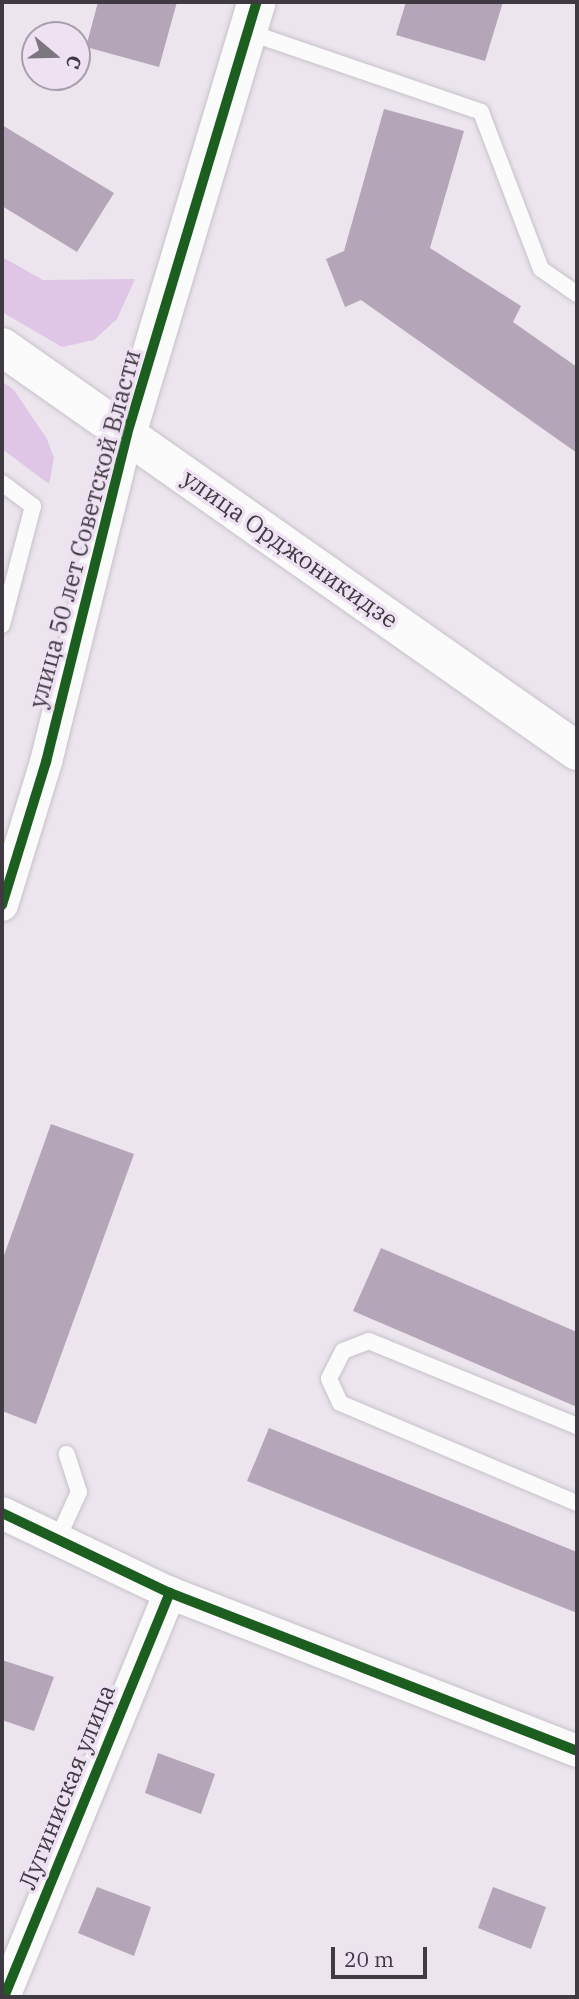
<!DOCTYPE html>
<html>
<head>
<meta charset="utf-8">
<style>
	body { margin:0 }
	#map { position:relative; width:579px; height:1999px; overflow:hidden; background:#ece5ee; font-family:"IBM Plex Serif",serif }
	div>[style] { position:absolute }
	.green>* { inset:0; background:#dfc6e6 }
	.building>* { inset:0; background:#b4a6b8 }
	.roads { filter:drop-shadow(0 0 2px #c7c2c9) drop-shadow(0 0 2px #c7c2c9) }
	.lane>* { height:16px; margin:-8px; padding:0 8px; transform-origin:8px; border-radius:8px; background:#fcfbfc }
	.street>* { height:32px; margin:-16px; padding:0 16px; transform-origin:16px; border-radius:16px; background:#fcfbfc }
	.secondary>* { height:38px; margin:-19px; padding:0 19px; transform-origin:19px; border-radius:19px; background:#fcfbfc }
	.cycleway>* { height:10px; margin:-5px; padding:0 5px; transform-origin:5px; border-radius:5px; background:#1b5e20 }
	span { translate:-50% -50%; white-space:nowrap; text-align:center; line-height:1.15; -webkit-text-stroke:7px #eee1f2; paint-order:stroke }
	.street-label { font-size:24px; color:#3f3a41 }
	.frame { position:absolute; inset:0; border:4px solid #3f3a41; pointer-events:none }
	.north { position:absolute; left:21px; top:21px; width:70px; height:70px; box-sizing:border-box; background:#eee1f2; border:2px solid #a89eab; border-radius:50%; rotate:109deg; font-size:19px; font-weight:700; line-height:28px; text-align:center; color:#3f3a41 }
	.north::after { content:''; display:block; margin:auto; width:24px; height:32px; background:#7c767e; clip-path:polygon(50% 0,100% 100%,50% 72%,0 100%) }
	.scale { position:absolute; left:331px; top:1947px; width:96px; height:32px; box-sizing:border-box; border:4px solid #3f3a41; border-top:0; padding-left:9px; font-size:21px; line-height:24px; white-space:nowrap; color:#3f3a41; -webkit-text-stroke:5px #eee1f2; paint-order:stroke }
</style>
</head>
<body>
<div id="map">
	<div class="green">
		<i style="clip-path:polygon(2px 257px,43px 280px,135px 279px,117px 319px,94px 340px,62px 347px,2px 312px)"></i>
		<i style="clip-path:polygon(2px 381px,14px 390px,47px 439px,54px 458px,49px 484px,2px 449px)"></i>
	</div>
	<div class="building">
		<i style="clip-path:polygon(98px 2px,177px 2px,159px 67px,86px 47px)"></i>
		<i style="clip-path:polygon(406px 2px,503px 2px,485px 61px,396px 35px)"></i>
		<i style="clip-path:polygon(384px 109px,464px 131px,430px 248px,521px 306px,513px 322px,577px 367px,577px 453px,361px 300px,345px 307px,326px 259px,344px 251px)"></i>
		<i style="clip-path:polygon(2px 125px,114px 193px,77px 252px,2px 206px)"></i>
		<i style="clip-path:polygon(51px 1124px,134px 1154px,36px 1424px,2px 1411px,2px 1261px)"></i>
		<i style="clip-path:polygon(381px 1248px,577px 1332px,577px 1407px,353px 1311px)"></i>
		<i style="clip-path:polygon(269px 1428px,577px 1552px,577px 1613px,247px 1481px)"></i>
		<i style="clip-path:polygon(2px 1660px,54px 1677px,34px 1731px,2px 1720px)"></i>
		<i style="clip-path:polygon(158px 1753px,215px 1774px,201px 1814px,145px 1793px)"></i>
		<i style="clip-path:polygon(97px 1887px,151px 1907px,134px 1956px,78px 1933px)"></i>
		<i style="clip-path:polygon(493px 1887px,546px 1907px,531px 1949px,478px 1928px)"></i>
	</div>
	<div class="roads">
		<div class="lane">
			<i style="left:248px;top:32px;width:246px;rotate:18.9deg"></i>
			<i style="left:481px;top:112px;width:168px;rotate:69.1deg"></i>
			<i style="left:541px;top:269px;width:44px;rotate:34.8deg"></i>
			<i style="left:2px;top:483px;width:39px;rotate:37deg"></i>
			<i style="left:33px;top:506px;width:123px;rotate:104.6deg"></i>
			<i style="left:577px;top:1426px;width:225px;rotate:-157.8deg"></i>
			<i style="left:369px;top:1341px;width:28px;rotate:159deg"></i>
			<i style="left:343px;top:1351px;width:31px;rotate:117deg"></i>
			<i style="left:329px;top:1379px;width:26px;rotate:65deg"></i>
			<i style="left:340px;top:1403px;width:257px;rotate:22.9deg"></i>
			<i style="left:57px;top:1540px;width:53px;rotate:-65.4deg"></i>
			<i style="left:79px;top:1492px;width:40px;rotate:-108deg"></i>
		</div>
		<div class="street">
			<i style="left:2px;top:905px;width:150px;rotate:-72.9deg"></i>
			<i style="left:46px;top:762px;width:338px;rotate:-76.1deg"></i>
			<i style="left:2px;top:1513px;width:186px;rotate:25.5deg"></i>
			<i style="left:170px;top:1593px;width:437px;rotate:21.2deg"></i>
			<i style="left:4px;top:1997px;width:437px;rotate:-67.7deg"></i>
		</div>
		<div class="secondary">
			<i style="left:2px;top:347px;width:703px;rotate:35.09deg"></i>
			<i style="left:127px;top:434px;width:451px;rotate:-73.3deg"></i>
		</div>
	</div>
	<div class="cycleway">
		<i style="left:2px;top:905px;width:150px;rotate:-72.9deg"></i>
		<i style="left:46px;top:762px;width:338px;rotate:-76.1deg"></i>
		<i style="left:127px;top:434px;width:451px;rotate:-73.3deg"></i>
		<i style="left:2px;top:1513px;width:186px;rotate:25.5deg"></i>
		<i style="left:170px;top:1593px;width:437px;rotate:21.2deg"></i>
		<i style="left:4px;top:1997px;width:437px;rotate:-67.7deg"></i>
	</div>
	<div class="street-label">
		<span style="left:85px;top:529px;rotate:-75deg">улица 50 лет Советской Власти</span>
		<span style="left:290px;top:549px;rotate:35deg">улица Орджоникидзе</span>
		<span style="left:67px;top:1787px;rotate:-68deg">Лугиниская улица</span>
	</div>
	<div class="frame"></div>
	<div class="north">С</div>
	<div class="scale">20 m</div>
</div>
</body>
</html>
